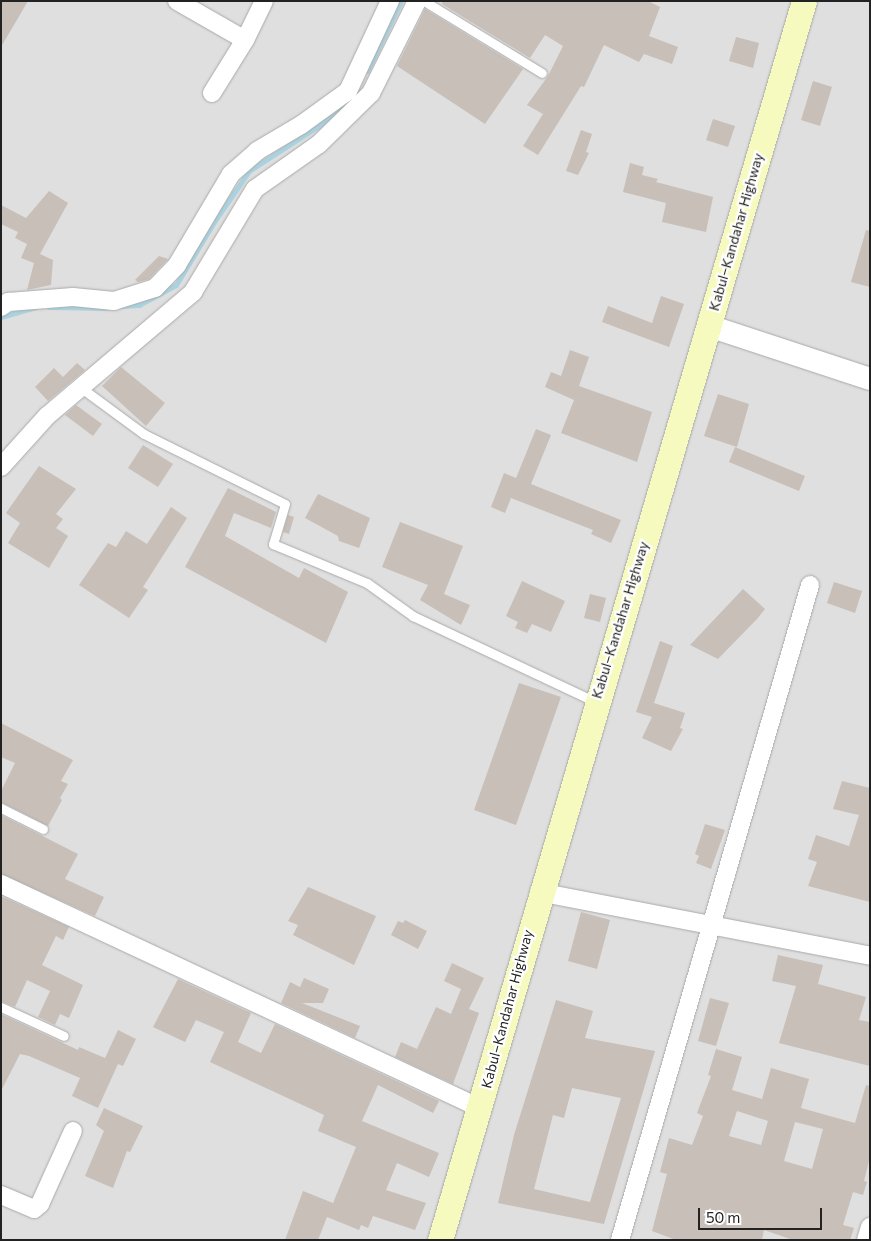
<!DOCTYPE html>
<html>
<head>
<meta charset="utf-8">
<style>
	body { margin:0 }
	#map { position:relative; width:871px; height:1241px; overflow:hidden; background:#f2efe9; font-family:Commissioner,sans-serif }
	div>[style] { position:absolute }
	.residential>* { inset:0; background:#e0dfdf }
	.stream>* { height:5px; margin:-2.5px; padding:0 2.5px; transform-origin:2.5px; border-radius:2.5px; background:#aad3df }
	.building>* { inset:0; background:#c7bfb8 }
	.roads { filter:drop-shadow(0 0 1px #a9a9a9) drop-shadow(0 0 1px #a9a9a9) }
	.service>* { height:9px; margin:-4.5px; padding:0 4.5px; transform-origin:4.5px; border-radius:4.5px; background:#fff }
	.minor>* { height:18px; margin:-9px; padding:0 9px; transform-origin:9px; border-radius:9px; background:#fff }
	.tertiary>* { height:22px; margin:-11px; padding:0 11px; transform-origin:11px; border-radius:11px; background:#fff }
	.secondary>* { height:25px; margin:-12.5px; padding:0 12.5px; transform-origin:12.5px; border-radius:12.5px; background:#f7fabf }
	span { translate:-50% -50%; white-space:nowrap; text-align:center; line-height:1.15; -webkit-text-stroke:4.5px #fff; paint-order:stroke }
	.street-label { font-size:14px; color:#222 }
	.frame { position:absolute; inset:0; border:2px solid #222; pointer-events:none }
	.scale { position:absolute; left:698px; top:1208px; width:124px; height:22px; box-sizing:border-box; border:2px solid #222; border-top:0; padding-left:6px; font-size:15px; line-height:18px; white-space:nowrap; color:#222; -webkit-text-stroke:4px #fff; paint-order:stroke }
</style>
</head>
<body>
<div id="map">
	<div class="residential">
		<i style="clip-path:polygon(1px 1px,870px 1px,870px 1240px,1px 1240px)"></i>
	</div>
	<div class="stream">
		<i style="left:367px;top:71px;width:78px;rotate:-64.1deg"></i>
		<i style="left:122px;top:306px;width:17px;rotate:-3deg"></i>
		<i style="left:139px;top:305px;width:42px;rotate:-28.4deg"></i>
		<i style="left:176px;top:285px;width:74px;rotate:-58.9deg"></i>
		<i style="left:214px;top:222px;width:62px;rotate:-55.5deg"></i>
		<i style="left:249px;top:171px;width:81px;rotate:-32.9deg"></i>
		<i style="left:317px;top:127px;width:35px;rotate:-40deg"></i>
		<i style="left:49px;top:307px;width:57px;rotate:1deg"></i>
		<i style="left:1px;top:317px;width:36px;rotate:-16deg"></i>
	</div>
	<div class="building">
		<i style="clip-path:polygon(1px 1px,28px 1px,1px 47px)"></i>
		<i style="clip-path:polygon(443px 1px,648px 1px,660px 7px,649px 36px,678px 47px,672px 64px,644px 54px,639px 62px,604px 45px,584px 87px,581px 86px,538px 155px,523px 146px,543px 114px,527px 105px,548px 76px,563px 46px,545px 35px,530px 58px,442px 4px)"></i>
		<i style="clip-path:polygon(425px 9px,523px 69px,485px 124px,397px 66px)"></i>
		<i style="clip-path:polygon(736px 37px,759px 43px,753px 68px,729px 61px)"></i>
		<i style="clip-path:polygon(813px 81px,832px 87px,820px 126px,801px 120px)"></i>
		<i style="clip-path:polygon(713px 119px,735px 126px,728px 147px,706px 140px)"></i>
		<i style="clip-path:polygon(581px 130px,592px 134px,586px 152px,589px 153px,578px 175px,566px 171px)"></i>
		<i style="clip-path:polygon(630px 163px,644px 167px,642px 175px,658px 179px,656px 182px,713px 197px,706px 232px,662px 222px,666px 203px,623px 192px)"></i>
		<i style="clip-path:polygon(49px 191px,68px 203px,40px 254px,53px 260px,51px 285px,27px 290px,34px 263px,21px 258px,27px 244px,15px 238px,18px 232px,1px 224px,1px 205px,26px 218px)"></i>
		<i style="clip-path:polygon(866px 230px,870px 231px,870px 287px,851px 282px)"></i>
		<i style="clip-path:polygon(159px 256px,168px 259px,149px 279px,138px 282px,135px 280px)"></i>
		<i style="clip-path:polygon(661px 296px,684px 304px,669px 347px,602px 322px,608px 306px,652px 323px)"></i>
		<i style="clip-path:polygon(570px 350px,589px 357px,579px 386px,652px 412px,637px 462px,561px 433px,574px 400px,545px 387px,551px 372px,561px 376px)"></i>
		<i style="clip-path:polygon(77px 363px,85px 370px,48px 401px,35px 387px,54px 368px,63px 377px)"></i>
		<i style="clip-path:polygon(121px 367px,165px 403px,146px 426px,102px 386px)"></i>
		<i style="clip-path:polygon(718px 394px,749px 404px,737px 447px,704px 436px)"></i>
		<i style="clip-path:polygon(76px 405px,102px 424px,93px 436px,65px 415px)"></i>
		<i style="clip-path:polygon(536px 429px,551px 435px,531px 484px,621px 520px,611px 543px,591px 534px,593px 530px,511px 498px,505px 513px,491px 507px,504px 473px,516px 478px)"></i>
		<i style="clip-path:polygon(143px 445px,173px 464px,158px 487px,128px 468px)"></i>
		<i style="clip-path:polygon(735px 447px,805px 476px,799px 491px,729px 462px)"></i>
		<i style="clip-path:polygon(39px 466px,76px 489px,56px 514px,63px 519px,56px 528px,68px 536px,49px 568px,8px 543px,20px 523px,6px 513px)"></i>
		<i style="clip-path:polygon(228px 488px,276px 512px,271px 528px,234px 513px,225px 536px,299px 578px,304px 568px,348px 592px,326px 643px,185px 567px)"></i>
		<i style="clip-path:polygon(318px 494px,370px 518px,359px 548px,339px 541px,338px 536px,305px 518px)"></i>
		<i style="clip-path:polygon(171px 507px,187px 518px,143px 587px,148px 590px,129px 618px,79px 585px,108px 543px,116px 547px,126px 531px,147px 544px)"></i>
		<i style="clip-path:polygon(288px 515px,294px 517px,289px 534px,283px 532px)"></i>
		<i style="clip-path:polygon(400px 522px,463px 546px,444px 594px,470px 605px,461px 625px,420px 600px,428px 585px,382px 567px)"></i>
		<i style="clip-path:polygon(522px 581px,565px 601px,551px 632px,532px 624px,527px 633px,515px 628px,518px 622px,506px 616px)"></i>
		<i style="clip-path:polygon(834px 582px,862px 591px,855px 613px,827px 603px)"></i>
		<i style="clip-path:polygon(743px 589px,765px 609px,757px 619px,718px 659px,690px 645px)"></i>
		<i style="clip-path:polygon(590px 594px,606px 598px,600px 622px,584px 618px)"></i>
		<i style="clip-path:polygon(660px 641px,673px 646px,654px 703px,685px 713px,680px 728px,683px 729px,671px 751px,642px 738px,652px 717px,636px 712px)"></i>
		<i style="clip-path:polygon(519px 683px,561px 697px,516px 825px,474px 810px)"></i>
		<i style="clip-path:polygon(1px 723px,73px 760px,61px 781px,68px 784px,60px 798px,62px 800px,48px 826px,1px 802px,1px 791px,15px 763px,1px 757px)"></i>
		<i style="clip-path:polygon(842px 781px,870px 788px,870px 902px,808px 886px,817px 862px,808px 859px,816px 835px,849px 846px,859px 815px,833px 809px)"></i>
		<i style="clip-path:polygon(1px 815px,78px 854px,65px 879px,104px 897px,95px 916px,1px 874px)"></i>
		<i style="clip-path:polygon(705px 824px,725px 830px,711px 869px,696px 863px,699px 856px,695px 854px)"></i>
		<i style="clip-path:polygon(308px 887px,376px 916px,354px 965px,293px 935px,298px 925px,288px 921px)"></i>
		<i style="clip-path:polygon(1px 896px,69px 927px,63px 940px,56px 936px,42px 965px,83px 985px,69px 1018px,60px 1014px,55px 1025px,38px 1017px,50px 991px,27px 980px,15px 1007px,1px 1001px)"></i>
		<i style="clip-path:polygon(581px 912px,610px 920px,597px 969px,568px 961px)"></i>
		<i style="clip-path:polygon(405px 920px,427px 931px,418px 949px,391px 935px,398px 921px,403px 923px)"></i>
		<i style="clip-path:polygon(778px 955px,823px 965px,818px 984px,866px 997px,859px 1020px,870px 1022px,870px 1066px,779px 1043px,796px 986px,772px 981px)"></i>
		<i style="clip-path:polygon(452px 963px,484px 978px,469px 1009px,479px 1013px,453px 1084px,395px 1057px,401px 1042px,417px 1049px,436px 1007px,451px 1014px,461px 989px,444px 981px)"></i>
		<i style="clip-path:polygon(304px 978px,329px 989px,323px 1003px,302px 1003px,360px 1026px,355px 1038px,281px 1003px,290px 982px,300px 987px)"></i>
		<i style="clip-path:polygon(178px 979px,251px 1013px,238px 1042px,261px 1053px,275px 1024px,439px 1101px,433px 1113px,378px 1085px,362px 1121px,439px 1153px,429px 1177px,397px 1163px,386px 1190px,426px 1203px,415px 1230px,373px 1216px,368px 1228px,361px 1225px,359px 1230px,327px 1217px,318px 1240px,285px 1240px,303px 1191px,333px 1203px,356px 1147px,318px 1131px,324px 1115px,210px 1062px,224px 1032px,196px 1020px,185px 1042px,153px 1027px)"></i>
		<i style="clip-path:polygon(710px 998px,729px 1003px,716px 1046px,698px 1041px)"></i>
		<i style="clip-path:polygon(evenodd,556px 1000px,593px 1011px,585px 1038px,655px 1051px,604px 1224px,498px 1203px,514px 1135px,556px 1000px,572px 1088px,621px 1098px,590px 1202px,534px 1189px,553px 1115px,564px 1118px,572px 1088px)"></i>
		<i style="clip-path:polygon(1px 1014px,78px 1050px,79px 1047px,105px 1058px,118px 1030px,136px 1039px,123px 1066px,118px 1064px,98px 1108px,72px 1096px,80px 1078px,29px 1056px,20px 1054px,1px 1091px)"></i>
		<i style="clip-path:polygon(evenodd,716px 1049px,742px 1057px,732px 1090px,762px 1099px,771px 1068px,809px 1079px,801px 1108px,855px 1123px,866px 1085px,870px 1086px,870px 1157px,864px 1181px,867px 1182px,863px 1195px,853px 1192px,843px 1225px,854px 1228px,850px 1240px,793px 1240px,764px 1230px,762px 1240px,676px 1240px,652px 1231px,667px 1174px,660px 1172px,669px 1138px,692px 1145px,703px 1116px,697px 1113px,711px 1076px,708px 1075px,716px 1049px,737px 1111px,768px 1121px,761px 1145px,729px 1136px,737px 1111px,716px 1049px,795px 1122px,823px 1129px,812px 1169px,784px 1161px,795px 1122px)"></i>
		<i style="clip-path:polygon(104px 1108px,143px 1126px,130px 1152px,127px 1151px,113px 1188px,85px 1176px,104px 1131px,96px 1125px)"></i>
	</div>
	<div class="roads">
		<div class="service">
			<i style="left:424px;top:1px;width:138px;rotate:31.4deg"></i>
			<i style="left:80px;top:387px;width:79px;rotate:36.3deg"></i>
			<i style="left:144px;top:434px;width:157px;rotate:26.4deg"></i>
			<i style="left:285px;top:504px;width:42px;rotate:106.7deg"></i>
			<i style="left:273px;top:544px;width:102px;rotate:22.5deg"></i>
			<i style="left:367px;top:583px;width:57px;rotate:35.7deg"></i>
			<i style="left:413px;top:616px;width:202px;rotate:25.2deg"></i>
			<i style="left:1px;top:808px;width:47px;rotate:26.6deg"></i>
			<i style="left:1px;top:1007px;width:69px;rotate:24.7deg"></i>
		</div>
		<div class="minor">
			<i style="left:177px;top:1px;width:78px;rotate:29.8deg"></i>
			<i style="left:212px;top:93px;width:62px;rotate:-58.1deg"></i>
			<i style="left:245px;top:40px;width:43px;rotate:-64deg"></i>
			<i style="left:1px;top:307px;width:9px;rotate:-36deg"></i>
			<i style="left:8px;top:302px;width:65px;rotate:-4.4deg"></i>
			<i style="left:73px;top:297px;width:41px;rotate:5.6deg"></i>
			<i style="left:114px;top:301px;width:43px;rotate:-17.6deg"></i>
			<i style="left:155px;top:288px;width:32px;rotate:-46deg"></i>
			<i style="left:177px;top:265px;width:106px;rotate:-59.3deg"></i>
			<i style="left:231px;top:174px;width:35px;rotate:-41deg"></i>
			<i style="left:257px;top:151px;width:51px;rotate:-30.6deg"></i>
			<i style="left:301px;top:125px;width:58px;rotate:-35.9deg"></i>
			<i style="left:348px;top:91px;width:99px;rotate:-65deg"></i>
			<i style="left:1px;top:467px;width:69px;rotate:-48deg"></i>
			<i style="left:47px;top:416px;width:192px;rotate:-40.3deg"></i>
			<i style="left:193px;top:292px;width:120px;rotate:-59deg"></i>
			<i style="left:255px;top:189px;width:78px;rotate:-35.1deg"></i>
			<i style="left:319px;top:144px;width:73px;rotate:-44.4deg"></i>
			<i style="left:371px;top:93px;width:103px;rotate:-63.4deg"></i>
			<i style="left:1px;top:884px;width:529px;rotate:25.06deg"></i>
			<i style="left:539px;top:892px;width:337px;rotate:10.9deg"></i>
			<i style="left:1px;top:1195px;width:36px;rotate:23deg"></i>
			<i style="left:34px;top:1209px;width:8px;rotate:-40deg"></i>
			<i style="left:40px;top:1204px;width:80px;rotate:-65.7deg"></i>
			<i style="left:620px;top:1240px;width:682px;rotate:-73.82deg"></i>
			<i style="left:866px;top:1240px;width:14px;rotate:-73deg"></i>
		</div>
		<div class="tertiary">
			<i style="left:709px;top:326px;width:169px;rotate:18.2deg"></i>
		</div>
		<div class="secondary">
			<i style="left:440px;top:1240px;width:1291px;rotate:-73.63deg"></i>
		</div>
	</div>
	<div class="street-label">
		<span style="left:736px;top:232px;rotate:-74deg">Kabul–Kandahar Highway</span>
		<span style="left:620px;top:620px;rotate:-73deg">Kabul–Kandahar Highway</span>
		<span style="left:507px;top:1009px;rotate:-75deg">Kabul–Kandahar Highway</span>
	</div>
	<div class="frame"></div>
	<div class="scale">50 m</div>
</div>
</body>
</html>
